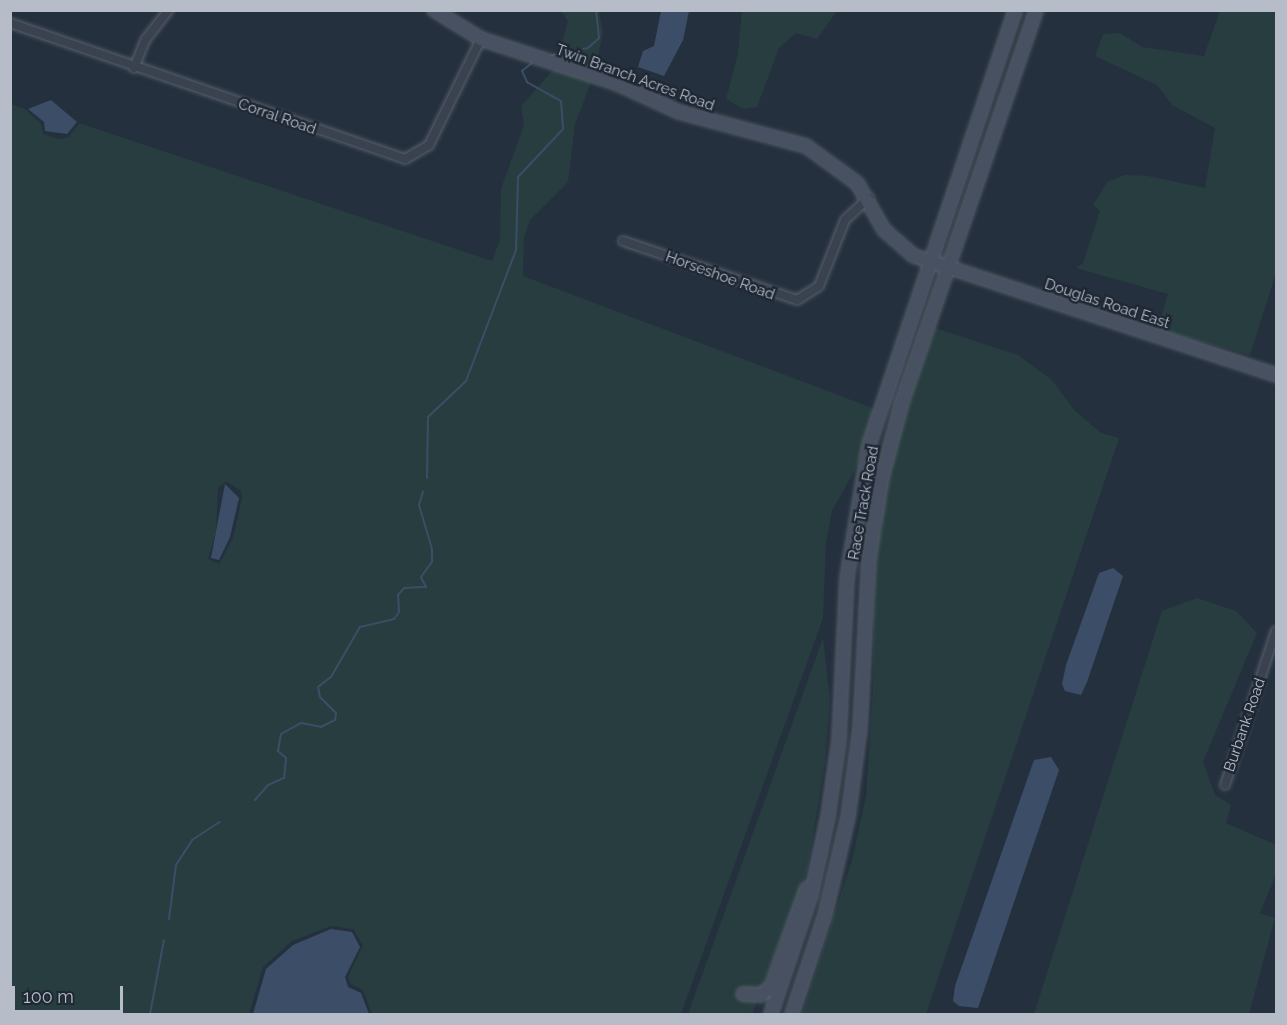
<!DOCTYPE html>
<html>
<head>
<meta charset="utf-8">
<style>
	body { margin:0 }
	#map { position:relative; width:1287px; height:1025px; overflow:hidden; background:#25303e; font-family:Raleway,sans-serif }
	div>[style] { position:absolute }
	.green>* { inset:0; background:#273d3f }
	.water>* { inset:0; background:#3c4e67 }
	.stream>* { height:2px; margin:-1px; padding:0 1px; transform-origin:1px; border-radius:1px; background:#3c4e67 }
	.roads { filter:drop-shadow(0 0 2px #57606c) drop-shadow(0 0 2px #57606c) }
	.street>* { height:8px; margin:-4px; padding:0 4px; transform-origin:4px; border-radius:4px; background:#39424e }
	.secondary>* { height:12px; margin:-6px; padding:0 6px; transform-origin:6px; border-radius:6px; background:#485161 }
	span { translate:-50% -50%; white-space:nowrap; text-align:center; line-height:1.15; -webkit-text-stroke:5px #1e2733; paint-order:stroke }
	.street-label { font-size:15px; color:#b6bdc9 }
	.frame { position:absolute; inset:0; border:12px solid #b6bdc9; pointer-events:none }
	.scale { position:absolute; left:12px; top:986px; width:111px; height:27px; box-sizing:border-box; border:3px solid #b6bdc9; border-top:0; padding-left:8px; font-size:18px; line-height:21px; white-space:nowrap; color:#b6bdc9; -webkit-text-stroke:4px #1e2733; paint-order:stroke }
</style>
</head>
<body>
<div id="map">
	<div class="green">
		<i style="clip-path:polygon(561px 11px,599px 11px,603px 33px,594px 72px,557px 60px,568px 21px)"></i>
		<i style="clip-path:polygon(742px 11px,837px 11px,817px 39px,796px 33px,779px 48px,757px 107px,743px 109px,726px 99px,738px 54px)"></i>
		<i style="clip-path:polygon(1220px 11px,1276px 11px,1276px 273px,1250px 355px,1157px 330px,1168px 294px,1076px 268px,1083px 263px,1100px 211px,1093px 205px,1107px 182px,1125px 175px,1148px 176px,1205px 188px,1215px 128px,1172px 105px,1157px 85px,1095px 56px,1103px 34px,1120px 33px,1142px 47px,1204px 56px)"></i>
		<i style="clip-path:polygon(evenodd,555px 68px,592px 80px,575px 124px,568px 182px,530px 220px,524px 238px,523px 276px,875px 409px,856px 468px,832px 511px,826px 543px,823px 618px,681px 1014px,372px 1014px,363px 990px,351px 984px,348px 977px,363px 945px,353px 929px,331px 926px,292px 941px,263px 967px,249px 1014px,11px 1014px,10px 104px,25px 109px,41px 124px,43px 134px,59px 139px,69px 137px,79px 123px,492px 261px,500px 240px,501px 189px,524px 125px,521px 106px,555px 68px,226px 481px,241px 491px,242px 498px,233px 538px,219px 564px,208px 559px,216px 532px,218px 488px,226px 481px)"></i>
		<i style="clip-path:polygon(935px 328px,1018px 355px,1052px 380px,1075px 411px,1101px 433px,1119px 438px,926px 1014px,802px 1014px,852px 860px,866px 796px,873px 689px,875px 541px,881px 534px,884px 494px,903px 419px)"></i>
		<i style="clip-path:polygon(1197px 598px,1236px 611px,1257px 633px,1203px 762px,1215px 795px,1231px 805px,1226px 823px,1276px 845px,1276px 874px,1260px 913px,1275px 918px,1249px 1014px,1034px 1014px,1162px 611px)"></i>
		<i style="clip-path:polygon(823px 638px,830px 700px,825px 763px,807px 872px,752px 1014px,688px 1014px)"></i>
	</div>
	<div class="water">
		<i style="clip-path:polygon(661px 11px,689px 11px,683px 40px,664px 76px,638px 67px,643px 51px,654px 46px)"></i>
		<i style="clip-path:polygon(51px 100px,77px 122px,67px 134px,45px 131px,44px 122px,28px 109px)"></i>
		<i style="clip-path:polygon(225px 484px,239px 498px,230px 537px,219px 560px,211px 558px)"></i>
		<i style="clip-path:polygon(1113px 568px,1123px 576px,1087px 682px,1081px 695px,1065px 691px,1062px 684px,1066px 665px,1099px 573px)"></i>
		<i style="clip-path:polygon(1051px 757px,1059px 770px,978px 1008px,959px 1006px,953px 1001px,955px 986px,1034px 760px)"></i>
		<i style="clip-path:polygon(331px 929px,352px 932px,360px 947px,345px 977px,348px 987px,361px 993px,369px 1014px,253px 1014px,266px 969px,293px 945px)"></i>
	</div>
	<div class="stream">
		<i style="left:548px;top:56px;width:41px;rotate:-11.3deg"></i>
		<i style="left:588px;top:48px;width:15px;rotate:-42deg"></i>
		<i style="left:599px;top:38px;width:28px;rotate:-96deg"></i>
		<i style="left:427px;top:478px;width:61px;rotate:-89.1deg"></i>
		<i style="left:428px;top:417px;width:52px;rotate:-43.5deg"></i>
		<i style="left:466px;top:381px;width:140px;rotate:-69.1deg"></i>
		<i style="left:516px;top:250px;width:73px;rotate:-88.4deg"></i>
		<i style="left:518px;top:177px;width:66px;rotate:-46.8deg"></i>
		<i style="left:563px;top:129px;width:28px;rotate:-94deg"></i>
		<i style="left:561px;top:101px;width:39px;rotate:-151deg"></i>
		<i style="left:527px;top:82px;width:12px;rotate:-114deg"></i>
		<i style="left:522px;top:71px;width:13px;rotate:-39deg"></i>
		<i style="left:255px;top:800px;width:20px;rotate:-49deg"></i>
		<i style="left:268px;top:785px;width:17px;rotate:-24deg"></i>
		<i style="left:284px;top:778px;width:20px;rotate:-84deg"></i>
		<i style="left:286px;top:758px;width:11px;rotate:-139deg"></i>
		<i style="left:278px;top:751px;width:17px;rotate:-80deg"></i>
		<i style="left:281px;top:734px;width:23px;rotate:-29deg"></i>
		<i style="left:301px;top:723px;width:20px;rotate:11deg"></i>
		<i style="left:321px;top:727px;width:16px;rotate:-27deg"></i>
		<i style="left:335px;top:720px;width:7px;rotate:-82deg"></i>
		<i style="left:336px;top:713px;width:23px;rotate:-135deg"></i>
		<i style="left:320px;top:697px;width:10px;rotate:-101deg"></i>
		<i style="left:318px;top:687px;width:16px;rotate:-38deg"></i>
		<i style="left:331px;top:677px;width:58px;rotate:-59.9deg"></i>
		<i style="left:360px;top:627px;width:35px;rotate:-13deg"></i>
		<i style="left:394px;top:619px;width:9px;rotate:-54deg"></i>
		<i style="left:399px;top:612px;width:17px;rotate:-93deg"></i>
		<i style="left:398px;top:595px;width:9px;rotate:-49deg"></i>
		<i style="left:404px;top:588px;width:22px;rotate:-3deg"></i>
		<i style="left:426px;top:587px;width:11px;rotate:-117deg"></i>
		<i style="left:421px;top:577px;width:19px;rotate:-54deg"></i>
		<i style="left:432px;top:562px;width:13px;rotate:-90deg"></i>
		<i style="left:432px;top:549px;width:46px;rotate:-106.5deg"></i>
		<i style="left:419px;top:505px;width:14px;rotate:-73deg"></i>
		<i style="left:169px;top:919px;width:54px;rotate:-82.6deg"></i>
		<i style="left:176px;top:865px;width:30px;rotate:-57deg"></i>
		<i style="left:192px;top:840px;width:33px;rotate:-33deg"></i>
		<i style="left:150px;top:1014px;width:75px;rotate:-79.3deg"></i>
	</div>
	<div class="roads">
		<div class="street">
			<i style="left:10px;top:23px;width:418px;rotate:19deg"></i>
			<i style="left:405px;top:159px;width:28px;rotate:-30deg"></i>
			<i style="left:429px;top:145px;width:118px;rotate:-63.9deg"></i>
			<i style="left:134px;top:68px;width:31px;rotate:-68deg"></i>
			<i style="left:146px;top:39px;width:37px;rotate:-52deg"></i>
			<i style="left:623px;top:241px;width:184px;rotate:18.7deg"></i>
			<i style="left:797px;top:300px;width:26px;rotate:-32deg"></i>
			<i style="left:819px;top:286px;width:71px;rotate:-68.5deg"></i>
			<i style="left:845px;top:220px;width:33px;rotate:-43deg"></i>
			<i style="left:1225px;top:785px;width:162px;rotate:-71.7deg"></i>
		</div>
		<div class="secondary">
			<i style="left:434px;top:10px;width:55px;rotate:31.7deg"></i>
			<i style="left:481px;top:39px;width:142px;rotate:18.1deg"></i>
			<i style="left:616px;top:83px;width:69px;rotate:24.7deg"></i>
			<i style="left:679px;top:112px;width:131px;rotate:15deg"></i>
			<i style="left:806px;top:146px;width:63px;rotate:36deg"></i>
			<i style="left:857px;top:183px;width:54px;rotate:60.1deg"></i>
			<i style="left:884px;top:230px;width:40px;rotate:41deg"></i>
			<i style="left:914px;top:256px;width:381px;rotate:18.2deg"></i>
			<i style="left:743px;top:994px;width:18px;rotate:3deg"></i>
			<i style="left:761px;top:995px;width:13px;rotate:-39deg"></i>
			<i style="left:771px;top:987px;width:105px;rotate:-70deg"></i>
			<i style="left:771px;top:1014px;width:126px;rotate:-71.4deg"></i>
			<i style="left:811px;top:895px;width:80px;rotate:-77.7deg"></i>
			<i style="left:828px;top:817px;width:77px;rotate:-81.8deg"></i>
			<i style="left:839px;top:741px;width:163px;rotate:-87.2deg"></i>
			<i style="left:847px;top:578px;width:135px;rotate:-80.6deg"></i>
			<i style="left:869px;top:445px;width:459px;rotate:-71.4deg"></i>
			<i style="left:792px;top:1014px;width:104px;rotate:-71.6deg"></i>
			<i style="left:825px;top:915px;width:101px;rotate:-76.8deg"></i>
			<i style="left:848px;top:817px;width:90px;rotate:-82.3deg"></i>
			<i style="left:860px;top:728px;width:170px;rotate:-87deg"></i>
			<i style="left:869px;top:558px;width:82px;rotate:-80.9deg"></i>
			<i style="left:882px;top:477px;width:78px;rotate:-75.1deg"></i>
			<i style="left:902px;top:402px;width:414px;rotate:-71.1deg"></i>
		</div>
	</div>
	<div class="street-label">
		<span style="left:635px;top:78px;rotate:20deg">Twin Branch Acres Road</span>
		<span style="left:277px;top:117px;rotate:19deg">Corral Road</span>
		<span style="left:720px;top:276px;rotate:20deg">Horseshoe Road</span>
		<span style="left:1107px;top:304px;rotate:18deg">Douglas Road East</span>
		<span style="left:864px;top:503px;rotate:-80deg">Race Track Road</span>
		<span style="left:1245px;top:725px;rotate:-71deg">Burbank Road</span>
	</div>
	<div class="frame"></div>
	<div class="scale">100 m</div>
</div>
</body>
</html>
